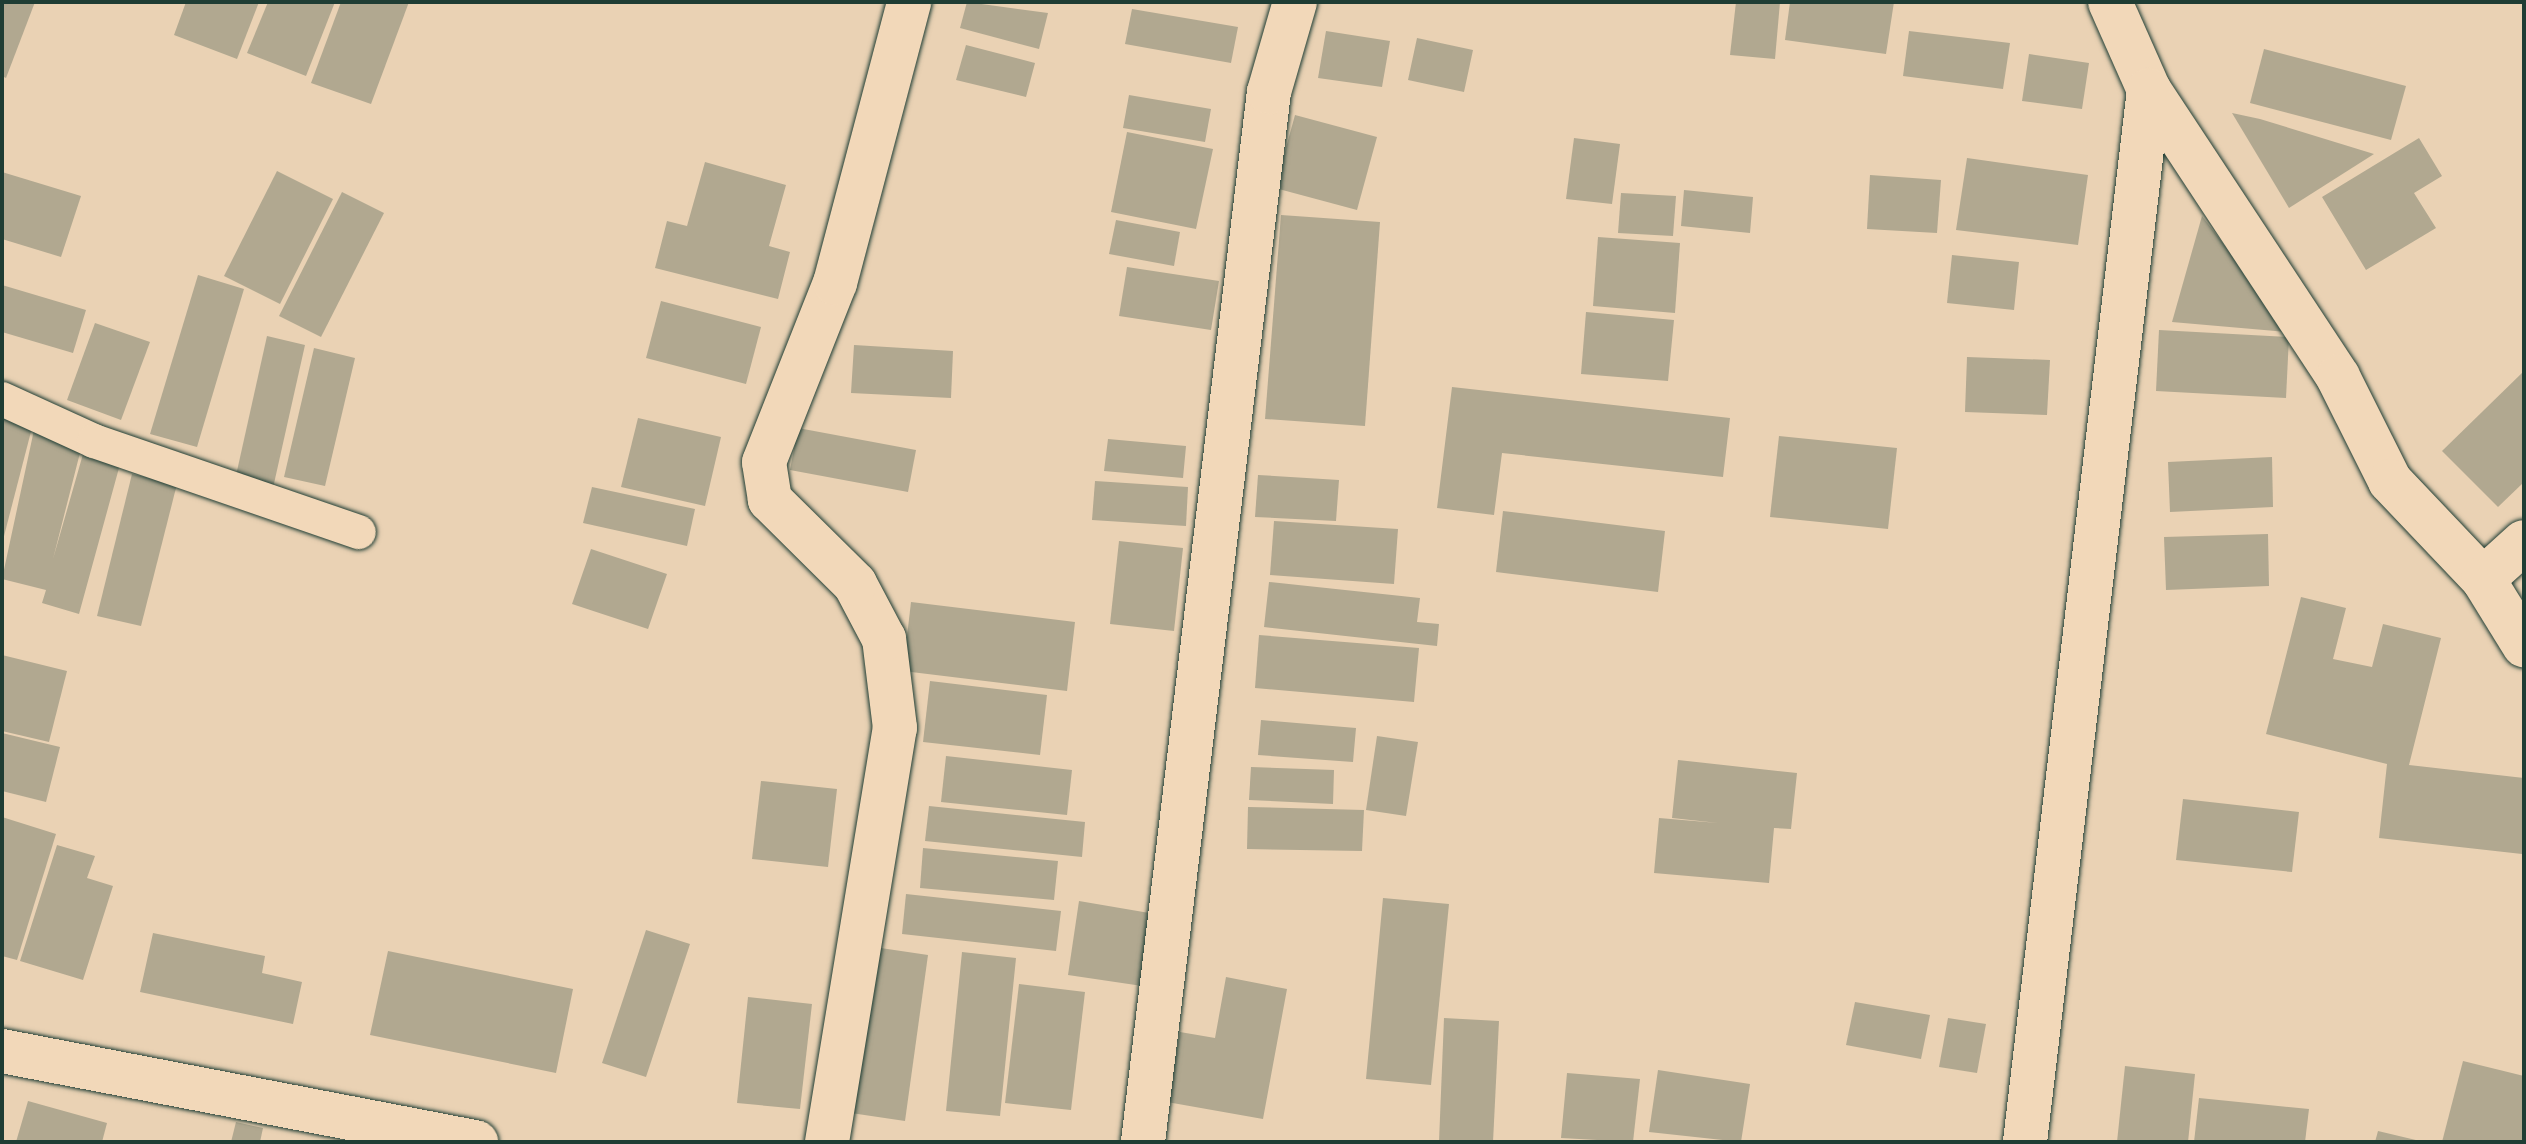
<!DOCTYPE html>
<html>
<head>
<meta charset="utf-8">
<style>
	body { margin:0 }
	#map { position:relative; width:2526px; height:1144px; overflow:hidden; background:#ead2b4; font-family:Delius,sans-serif }
	div>[style] { position:absolute }
	.building>* { inset:0; background:#b1a890 }
	.roads { filter:drop-shadow(0 0 2px #1f3d34) drop-shadow(0 0 2px #1f3d34) }
	.lane>* { height:34px; margin:-17px; padding:0 17px; transform-origin:17px; border-radius:17px; background:#f2d8b9 }
	.street>* { height:44px; margin:-22px; padding:0 22px; transform-origin:22px; border-radius:22px; background:#f2d8b9 }
	span { translate:-50% -50%; white-space:nowrap; text-align:center; line-height:1.15; -webkit-text-stroke:6px #f2d8b9; paint-order:stroke }
	.frame { position:absolute; inset:0; border:4px solid #1f3d34; pointer-events:none }
</style>
</head>
<body>
<div id="map">
	<div class="building">
		<i style="clip-path:polygon(2px 2px,35px 2px,6px 78px,2px 76px)"></i>
		<i style="clip-path:polygon(186px 2px,259px 2px,237px 59px,174px 35px)"></i>
		<i style="clip-path:polygon(268px 2px,335px 2px,306px 76px,247px 53px)"></i>
		<i style="clip-path:polygon(341px 2px,409px 2px,371px 104px,311px 83px)"></i>
		<i style="clip-path:polygon(967px 2px,1048px 13px,1039px 49px,960px 28px)"></i>
		<i style="clip-path:polygon(1736px 2px,1780px 2px,1775px 59px,1730px 55px)"></i>
		<i style="clip-path:polygon(1790px 2px,1894px 2px,1886px 54px,1785px 40px)"></i>
		<i style="clip-path:polygon(1132px 9px,1238px 27px,1231px 63px,1125px 44px)"></i>
		<i style="clip-path:polygon(1326px 31px,1390px 41px,1382px 87px,1318px 78px)"></i>
		<i style="clip-path:polygon(1909px 31px,2010px 43px,2003px 89px,1903px 76px)"></i>
		<i style="clip-path:polygon(1417px 38px,1473px 50px,1464px 92px,1408px 80px)"></i>
		<i style="clip-path:polygon(966px 45px,1035px 63px,1026px 97px,956px 80px)"></i>
		<i style="clip-path:polygon(2264px 49px,2406px 86px,2391px 140px,2250px 103px)"></i>
		<i style="clip-path:polygon(2029px 54px,2089px 63px,2082px 109px,2022px 101px)"></i>
		<i style="clip-path:polygon(1129px 95px,1211px 109px,1205px 142px,1123px 128px)"></i>
		<i style="clip-path:polygon(2232px 113px,2260px 119px,2374px 154px,2289px 208px)"></i>
		<i style="clip-path:polygon(1295px 115px,1377px 137px,1357px 210px,1275px 188px)"></i>
		<i style="clip-path:polygon(1127px 132px,1213px 149px,1196px 229px,1111px 212px)"></i>
		<i style="clip-path:polygon(1574px 138px,1620px 144px,1612px 204px,1566px 199px)"></i>
		<i style="clip-path:polygon(2419px 138px,2442px 176px,2414px 193px,2436px 228px,2366px 270px,2322px 197px)"></i>
		<i style="clip-path:polygon(1967px 158px,2088px 175px,2078px 245px,1956px 230px)"></i>
		<i style="clip-path:polygon(705px 162px,786px 185px,769px 246px,790px 252px,778px 299px,655px 268px,667px 221px,687px 226px)"></i>
		<i style="clip-path:polygon(277px 171px,333px 199px,280px 304px,224px 276px)"></i>
		<i style="clip-path:polygon(2px 172px,81px 196px,61px 257px,2px 239px)"></i>
		<i style="clip-path:polygon(1870px 175px,1941px 180px,1937px 233px,1867px 229px)"></i>
		<i style="clip-path:polygon(1684px 190px,1753px 197px,1750px 233px,1681px 226px)"></i>
		<i style="clip-path:polygon(342px 192px,384px 213px,321px 337px,279px 316px)"></i>
		<i style="clip-path:polygon(1621px 193px,1676px 196px,1673px 236px,1618px 233px)"></i>
		<i style="clip-path:polygon(1281px 215px,1380px 222px,1365px 426px,1265px 419px)"></i>
		<i style="clip-path:polygon(2202px 216px,2241px 267px,2287px 332px,2172px 322px)"></i>
		<i style="clip-path:polygon(1116px 220px,1180px 232px,1174px 266px,1109px 254px)"></i>
		<i style="clip-path:polygon(1598px 237px,1680px 243px,1675px 313px,1593px 306px)"></i>
		<i style="clip-path:polygon(1952px 255px,2019px 262px,2014px 310px,1947px 303px)"></i>
		<i style="clip-path:polygon(1127px 267px,1219px 281px,1211px 330px,1119px 316px)"></i>
		<i style="clip-path:polygon(198px 275px,244px 289px,197px 447px,150px 434px)"></i>
		<i style="clip-path:polygon(2px 285px,86px 310px,73px 353px,2px 332px)"></i>
		<i style="clip-path:polygon(661px 301px,761px 327px,746px 384px,646px 358px)"></i>
		<i style="clip-path:polygon(1586px 312px,1674px 320px,1668px 381px,1581px 374px)"></i>
		<i style="clip-path:polygon(95px 323px,150px 342px,121px 420px,67px 400px)"></i>
		<i style="clip-path:polygon(2159px 330px,2289px 337px,2286px 398px,2156px 391px)"></i>
		<i style="clip-path:polygon(267px 336px,305px 345px,273px 488px,235px 480px)"></i>
		<i style="clip-path:polygon(854px 345px,953px 351px,951px 398px,851px 393px)"></i>
		<i style="clip-path:polygon(314px 348px,355px 358px,325px 486px,284px 477px)"></i>
		<i style="clip-path:polygon(1967px 357px,2050px 360px,2047px 415px,1965px 412px)"></i>
		<i style="clip-path:polygon(2524px 371px,2524px 482px,2498px 507px,2442px 451px)"></i>
		<i style="clip-path:polygon(1452px 387px,1730px 418px,1723px 477px,1502px 453px,1494px 515px,1437px 508px)"></i>
		<i style="clip-path:polygon(2px 412px,34px 420px,3px 540px,2px 539px)"></i>
		<i style="clip-path:polygon(638px 418px,721px 437px,705px 506px,621px 487px)"></i>
		<i style="clip-path:polygon(798px 428px,916px 450px,908px 492px,790px 470px)"></i>
		<i style="clip-path:polygon(34px 430px,83px 441px,53px 559px,85px 447px,122px 457px,79px 614px,42px 603px,46px 590px,2px 579px)"></i>
		<i style="clip-path:polygon(1779px 436px,1897px 448px,1888px 529px,1770px 517px)"></i>
		<i style="clip-path:polygon(1108px 439px,1186px 446px,1183px 478px,1104px 471px)"></i>
		<i style="clip-path:polygon(2272px 457px,2273px 507px,2170px 512px,2168px 462px)"></i>
		<i style="clip-path:polygon(132px 474px,177px 484px,141px 626px,97px 616px)"></i>
		<i style="clip-path:polygon(1258px 475px,1339px 480px,1336px 521px,1255px 517px)"></i>
		<i style="clip-path:polygon(1095px 481px,1188px 487px,1186px 526px,1092px 520px)"></i>
		<i style="clip-path:polygon(592px 487px,695px 509px,687px 546px,583px 523px)"></i>
		<i style="clip-path:polygon(1503px 511px,1665px 531px,1658px 592px,1496px 572px)"></i>
		<i style="clip-path:polygon(1274px 521px,1398px 529px,1394px 584px,1270px 575px)"></i>
		<i style="clip-path:polygon(2268px 534px,2269px 586px,2166px 590px,2164px 537px)"></i>
		<i style="clip-path:polygon(1119px 541px,1183px 548px,1174px 631px,1110px 624px)"></i>
		<i style="clip-path:polygon(591px 549px,667px 574px,648px 629px,572px 604px)"></i>
		<i style="clip-path:polygon(1269px 582px,1420px 598px,1417px 622px,1439px 624px,1437px 646px,1264px 627px)"></i>
		<i style="clip-path:polygon(2301px 597px,2346px 608px,2333px 659px,2372px 667px,2383px 624px,2441px 638px,2409px 765px,2524px 778px,2522px 854px,2379px 838px,2387px 764px,2266px 734px)"></i>
		<i style="clip-path:polygon(911px 602px,1075px 622px,1067px 691px,903px 671px)"></i>
		<i style="clip-path:polygon(1259px 635px,1419px 648px,1414px 702px,1255px 688px)"></i>
		<i style="clip-path:polygon(2px 655px,67px 671px,49px 742px,2px 731px)"></i>
		<i style="clip-path:polygon(930px 681px,1047px 695px,1040px 755px,923px 742px)"></i>
		<i style="clip-path:polygon(1261px 720px,1356px 728px,1353px 762px,1258px 755px)"></i>
		<i style="clip-path:polygon(2px 733px,60px 747px,46px 802px,2px 791px)"></i>
		<i style="clip-path:polygon(1377px 736px,1418px 742px,1406px 816px,1366px 810px)"></i>
		<i style="clip-path:polygon(946px 756px,1072px 770px,1067px 815px,941px 802px)"></i>
		<i style="clip-path:polygon(1678px 760px,1797px 773px,1791px 829px,1774px 828px,1769px 883px,1654px 873px,1659px 818px,1718px 823px,1672px 818px)"></i>
		<i style="clip-path:polygon(1251px 767px,1334px 770px,1333px 804px,1249px 800px)"></i>
		<i style="clip-path:polygon(761px 781px,837px 789px,828px 867px,752px 859px)"></i>
		<i style="clip-path:polygon(2183px 799px,2299px 812px,2292px 872px,2176px 860px)"></i>
		<i style="clip-path:polygon(929px 806px,1085px 822px,1082px 857px,925px 841px)"></i>
		<i style="clip-path:polygon(1248px 807px,1364px 810px,1362px 851px,1247px 849px)"></i>
		<i style="clip-path:polygon(2px 817px,56px 834px,17px 960px,2px 956px)"></i>
		<i style="clip-path:polygon(57px 845px,95px 856px,87px 878px,113px 886px,83px 980px,20px 961px)"></i>
		<i style="clip-path:polygon(923px 848px,1058px 861px,1054px 900px,920px 888px)"></i>
		<i style="clip-path:polygon(906px 894px,1061px 911px,1056px 951px,902px 934px)"></i>
		<i style="clip-path:polygon(1383px 898px,1449px 904px,1431px 1085px,1366px 1079px)"></i>
		<i style="clip-path:polygon(1079px 901px,1161px 915px,1149px 987px,1068px 975px)"></i>
		<i style="clip-path:polygon(646px 930px,690px 944px,646px 1077px,602px 1063px)"></i>
		<i style="clip-path:polygon(153px 933px,265px 956px,262px 973px,302px 982px,293px 1024px,140px 992px)"></i>
		<i style="clip-path:polygon(874px 947px,928px 955px,905px 1121px,851px 1113px)"></i>
		<i style="clip-path:polygon(388px 951px,573px 989px,556px 1073px,370px 1035px)"></i>
		<i style="clip-path:polygon(962px 952px,1016px 958px,1000px 1116px,946px 1111px)"></i>
		<i style="clip-path:polygon(1226px 977px,1287px 989px,1263px 1119px,1167px 1102px,1180px 1032px,1215px 1038px)"></i>
		<i style="clip-path:polygon(1019px 984px,1085px 992px,1071px 1110px,1005px 1103px)"></i>
		<i style="clip-path:polygon(748px 997px,812px 1004px,800px 1109px,737px 1103px)"></i>
		<i style="clip-path:polygon(1855px 1002px,1930px 1015px,1921px 1059px,1846px 1045px)"></i>
		<i style="clip-path:polygon(1444px 1018px,1499px 1021px,1493px 1142px,1439px 1142px)"></i>
		<i style="clip-path:polygon(1948px 1018px,1986px 1024px,1977px 1073px,1939px 1067px)"></i>
		<i style="clip-path:polygon(2463px 1061px,2524px 1076px,2523px 1142px,2442px 1142px)"></i>
		<i style="clip-path:polygon(2125px 1066px,2195px 1074px,2188px 1142px,2117px 1142px)"></i>
		<i style="clip-path:polygon(1658px 1070px,1750px 1084px,1741px 1142px,1649px 1132px)"></i>
		<i style="clip-path:polygon(1567px 1073px,1640px 1079px,1633px 1142px,1561px 1138px)"></i>
		<i style="clip-path:polygon(2199px 1098px,2309px 1109px,2305px 1142px,2194px 1142px)"></i>
		<i style="clip-path:polygon(28px 1101px,107px 1123px,102px 1142px,16px 1142px)"></i>
		<i style="clip-path:polygon(236px 1122px,263px 1128px,260px 1142px,231px 1142px)"></i>
		<i style="clip-path:polygon(2378px 1131px,2420px 1141px,2420px 1142px,2375px 1142px)"></i>
	</div>
	<div class="roads">
		<div class="lane">
			<i style="left:2px;top:399px;width:101px;rotate:24.5deg"></i>
			<i style="left:94px;top:441px;width:280px;rotate:19deg"></i>
		</div>
		<div class="street">
			<i style="left:2110px;top:2px;width:96px;rotate:66.1deg"></i>
			<i style="left:2149px;top:90px;width:344px;rotate:56.6deg"></i>
			<i style="left:2338px;top:377px;width:116px;rotate:63.4deg"></i>
			<i style="left:2390px;top:481px;width:135px;rotate:46.5deg"></i>
			<i style="left:2483px;top:579px;width:78px;rotate:58.2deg"></i>
			<i style="left:2483px;top:579px;width:55px;rotate:-42.1deg"></i>
			<i style="left:2px;top:1051px;width:483px;rotate:10.9deg"></i>
			<i style="left:827px;top:1142px;width:420px;rotate:-80.7deg"></i>
			<i style="left:895px;top:728px;width:90px;rotate:-97deg"></i>
			<i style="left:884px;top:639px;width:62px;rotate:-117.8deg"></i>
			<i style="left:855px;top:584px;width:120px;rotate:-135.3deg"></i>
			<i style="left:770px;top:500px;width:38px;rotate:-99deg"></i>
			<i style="left:764px;top:462px;width:193px;rotate:-68.4deg"></i>
			<i style="left:835px;top:283px;width:291px;rotate:-75.2deg"></i>
			<i style="left:1143px;top:1142px;width:1058px;rotate:-83.16deg"></i>
			<i style="left:1269px;top:92px;width:94px;rotate:-73.9deg"></i>
			<i style="left:2025px;top:1142px;width:1059px;rotate:-83.28deg"></i>
		</div>
	</div>
	<div class="frame"></div>
</div>
</body>
</html>
